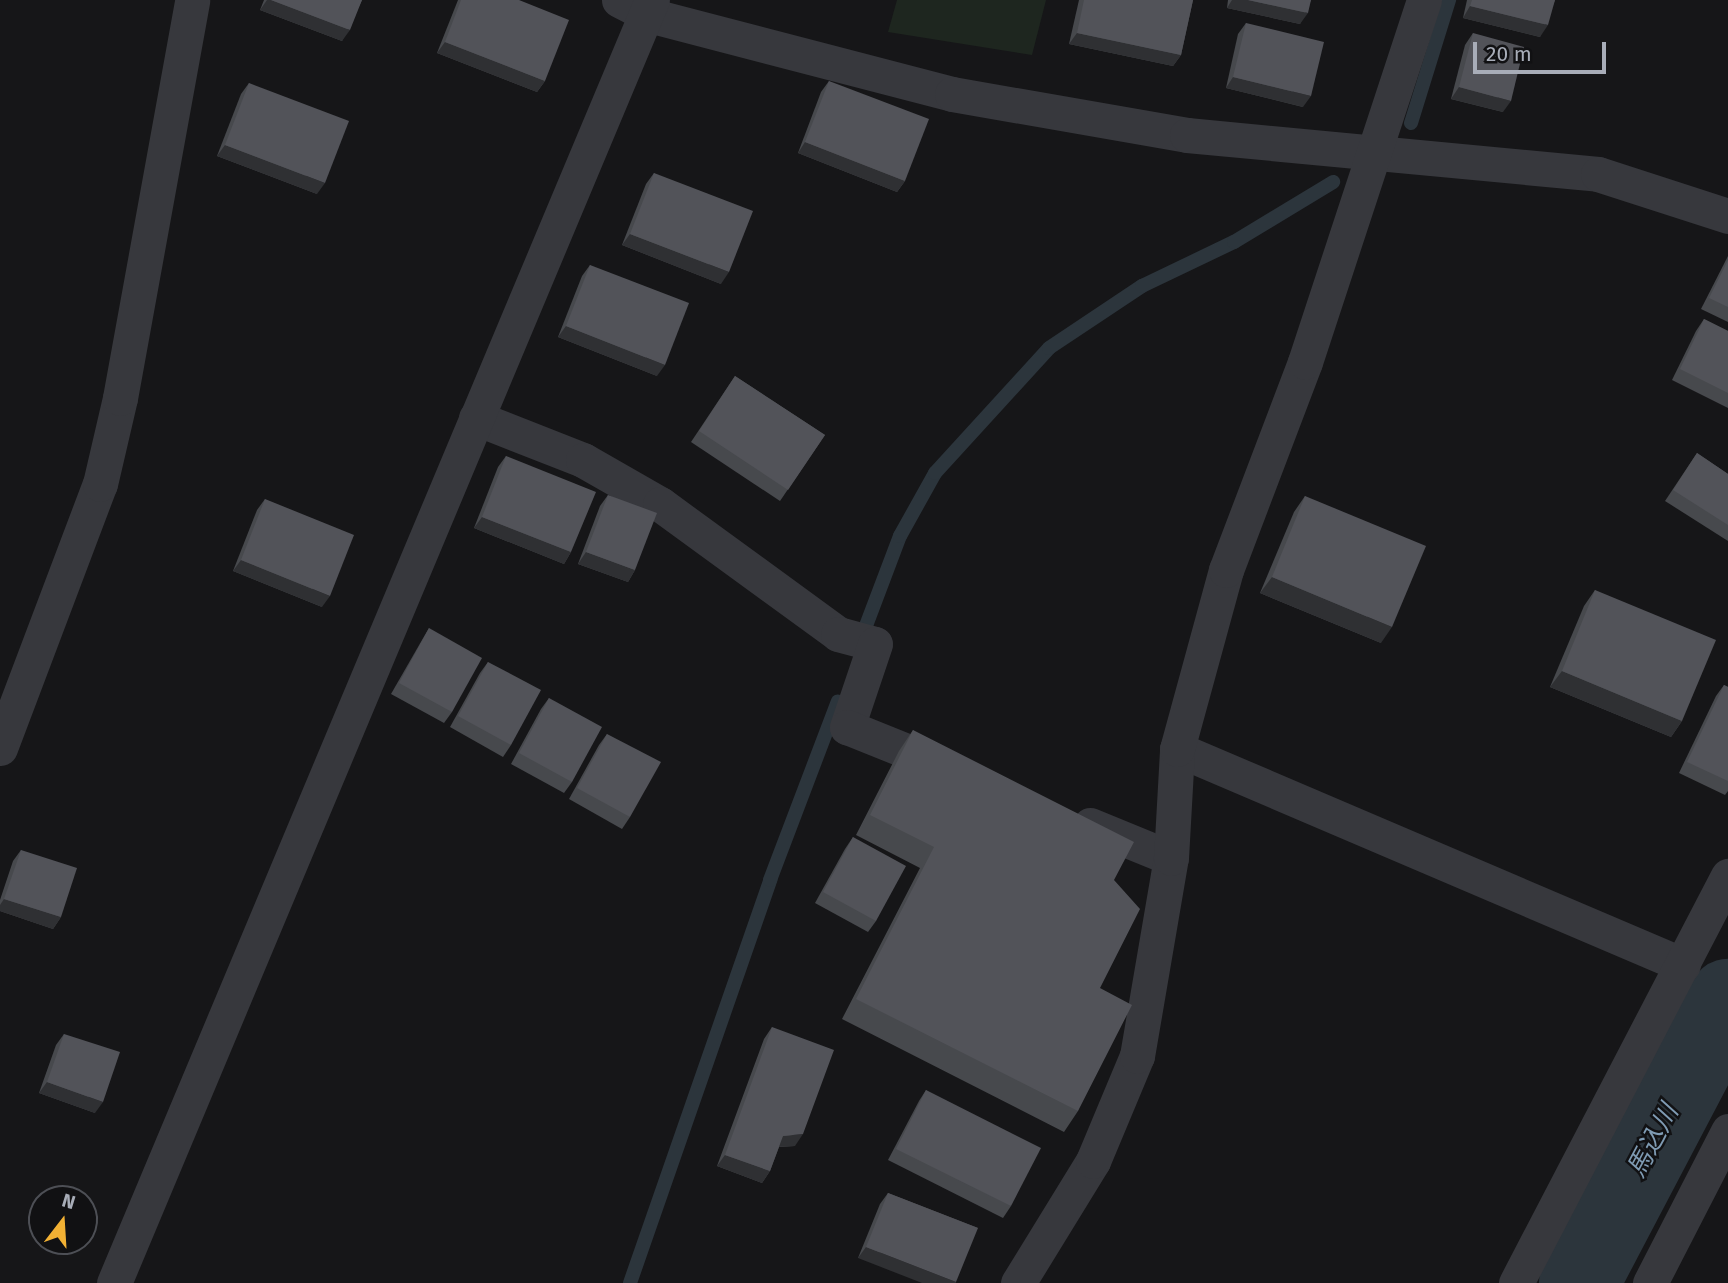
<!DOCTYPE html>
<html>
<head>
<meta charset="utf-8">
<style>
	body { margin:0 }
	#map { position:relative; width:1728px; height:1283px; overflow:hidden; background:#161618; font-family:"Fira Sans","Noto Sans JP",sans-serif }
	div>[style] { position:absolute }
	.green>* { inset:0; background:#1e261f }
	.stream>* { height:14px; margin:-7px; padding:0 7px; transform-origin:7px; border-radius:7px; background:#2c353c }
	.river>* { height:80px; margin:-40px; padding:0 40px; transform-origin:40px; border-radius:40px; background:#2c353c }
	.minor>* { height:35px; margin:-17.5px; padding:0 17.5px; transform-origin:17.5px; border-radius:17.5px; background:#37383d }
	.wall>* { inset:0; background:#47494d }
	.shaded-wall>* { inset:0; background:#2f3033 }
	.building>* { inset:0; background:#525359 }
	span { translate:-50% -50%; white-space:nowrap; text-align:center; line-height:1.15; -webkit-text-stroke:5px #111113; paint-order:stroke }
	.water-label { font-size:26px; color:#7f9bb3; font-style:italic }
	.north { position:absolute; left:28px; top:1185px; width:70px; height:70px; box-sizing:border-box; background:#111113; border:2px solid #4d4f55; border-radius:50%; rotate:17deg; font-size:19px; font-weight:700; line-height:28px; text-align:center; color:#a8adb8 }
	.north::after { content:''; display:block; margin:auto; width:24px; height:32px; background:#f2b134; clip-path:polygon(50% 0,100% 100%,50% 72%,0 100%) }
	.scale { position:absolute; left:1473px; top:42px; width:133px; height:32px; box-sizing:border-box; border:4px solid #a8adb8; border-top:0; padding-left:9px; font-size:21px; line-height:24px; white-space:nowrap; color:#a8adb8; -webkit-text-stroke:5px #111113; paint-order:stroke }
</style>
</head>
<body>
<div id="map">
	<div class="green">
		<i style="clip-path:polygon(897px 0,1046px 0,1032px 55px,888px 32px)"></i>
	</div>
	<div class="stream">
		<i style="left:1411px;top:123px;width:129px;rotate:-72.8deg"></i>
		<i style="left:861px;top:639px;width:110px;rotate:-69.3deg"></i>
		<i style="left:900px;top:536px;width:72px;rotate:-60.9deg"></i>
		<i style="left:935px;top:473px;width:169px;rotate:-47.6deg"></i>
		<i style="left:1049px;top:348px;width:112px;rotate:-33.7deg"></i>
		<i style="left:1142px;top:286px;width:102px;rotate:-25.6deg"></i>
		<i style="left:1234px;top:242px;width:116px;rotate:-31.2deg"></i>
		<i style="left:630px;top:1283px;width:427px;rotate:-70.8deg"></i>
		<i style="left:770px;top:880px;width:191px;rotate:-69.2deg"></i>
	</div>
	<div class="river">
		<i style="left:1579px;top:1283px;width:321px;rotate:-62.3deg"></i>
	</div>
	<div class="minor">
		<i style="left:619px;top:0;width:34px;rotate:27deg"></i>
		<i style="left:649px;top:15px;width:313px;rotate:14.6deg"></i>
		<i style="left:952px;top:94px;width:239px;rotate:9.9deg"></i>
		<i style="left:1187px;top:135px;width:413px;rotate:5.4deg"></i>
		<i style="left:1598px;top:174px;width:137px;rotate:17.9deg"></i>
		<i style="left:476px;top:418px;width:115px;rotate:21.4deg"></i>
		<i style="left:583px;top:460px;width:89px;rotate:29.7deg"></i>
		<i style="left:660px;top:504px;width:220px;rotate:36.1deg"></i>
		<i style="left:838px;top:634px;width:38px;rotate:15deg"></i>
		<i style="left:875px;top:644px;width:88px;rotate:108.6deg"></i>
		<i style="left:847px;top:727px;width:105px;rotate:21.9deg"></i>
		<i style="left:0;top:748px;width:282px;rotate:-69.3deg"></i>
		<i style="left:100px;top:484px;width:88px;rotate:-76.9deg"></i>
		<i style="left:120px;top:398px;width:404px;rotate:-79.7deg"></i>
		<i style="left:1177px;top:749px;width:550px;rotate:23.12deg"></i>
		<i style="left:1090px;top:825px;width:87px;rotate:22.2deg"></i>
		<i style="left:114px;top:1283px;width:1391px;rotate:-67.25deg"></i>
		<i style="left:1018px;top:1283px;width:143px;rotate:-58.4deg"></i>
		<i style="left:1093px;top:1161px;width:114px;rotate:-67.3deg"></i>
		<i style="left:1137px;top:1056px;width:201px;rotate:-80.3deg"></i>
		<i style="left:1171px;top:858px;width:109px;rotate:-86.8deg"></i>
		<i style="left:1177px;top:749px;width:186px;rotate:-74.7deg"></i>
		<i style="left:1226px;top:570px;width:222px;rotate:-69.2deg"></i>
		<i style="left:1305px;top:362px;width:381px;rotate:-71.8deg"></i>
		<i style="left:1516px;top:1283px;width:459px;rotate:-62.5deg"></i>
		<i style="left:1650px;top:1283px;width:171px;rotate:-62.8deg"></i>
	</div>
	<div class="wall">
		<i style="clip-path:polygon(264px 0,362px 0,342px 41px,260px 10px)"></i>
		<i style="clip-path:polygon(458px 0,519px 0,545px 81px,537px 92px,437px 53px)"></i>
		<i style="clip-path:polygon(1079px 0,1193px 0,1181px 55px,1173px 66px,1069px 44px)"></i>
		<i style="clip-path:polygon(1228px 0,1311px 0,1300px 24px,1227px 8px)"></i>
		<i style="clip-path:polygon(1467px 0,1555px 0,1540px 37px,1463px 18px)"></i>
		<i style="clip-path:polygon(1246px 23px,1303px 107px,1226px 88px,1238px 34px)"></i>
		<i style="clip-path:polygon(1473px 33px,1503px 112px,1451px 99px,1465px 45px)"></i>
		<i style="clip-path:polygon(829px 81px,905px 181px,897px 192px,798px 153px,821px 92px)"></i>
		<i style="clip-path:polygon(249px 83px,317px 194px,217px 156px,241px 94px)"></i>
		<i style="clip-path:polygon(654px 173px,721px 284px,622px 245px,646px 184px)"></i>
		<i style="clip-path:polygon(1728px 256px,1728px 322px,1701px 309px)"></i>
		<i style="clip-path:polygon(590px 265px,657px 376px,558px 337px,582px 276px)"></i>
		<i style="clip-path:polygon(1704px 319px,1728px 331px,1728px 408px,1672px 380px,1696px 331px)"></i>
		<i style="clip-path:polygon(735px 376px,825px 435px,780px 501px,691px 442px)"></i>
		<i style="clip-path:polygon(1697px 453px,1728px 474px,1728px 541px,1665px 501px)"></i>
		<i style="clip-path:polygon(506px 456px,571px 552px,564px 564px,474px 528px,498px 467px)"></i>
		<i style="clip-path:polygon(608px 495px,635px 570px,628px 582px,578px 564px,600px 506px)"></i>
		<i style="clip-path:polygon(1305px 496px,1381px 643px,1260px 593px,1294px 512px)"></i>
		<i style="clip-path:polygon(265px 499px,322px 607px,233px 571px,257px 510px)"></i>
		<i style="clip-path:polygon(1595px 590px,1682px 721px,1671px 737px,1550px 687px,1584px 606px)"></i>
		<i style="clip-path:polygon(429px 628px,452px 712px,444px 723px,391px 694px,422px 640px)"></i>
		<i style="clip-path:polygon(488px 662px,511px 745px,503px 757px,450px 727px,480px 673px)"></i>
		<i style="clip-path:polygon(1724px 685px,1728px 687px,1728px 791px,1725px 795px,1679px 773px,1716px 696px)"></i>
		<i style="clip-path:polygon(549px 698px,572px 782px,564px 793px,511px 764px,541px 709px)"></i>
		<i style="clip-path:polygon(913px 730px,1100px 988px,1078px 1111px,1064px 1132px,842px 1019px,920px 868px,856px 835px,899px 751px)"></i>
		<i style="clip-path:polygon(607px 734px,630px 817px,622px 829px,569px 799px,599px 745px)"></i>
		<i style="clip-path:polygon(853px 837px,876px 921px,868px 932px,815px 903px,845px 849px)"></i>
		<i style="clip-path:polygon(21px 850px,61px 917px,53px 929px,0 911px,0 900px,13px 861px)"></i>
		<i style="clip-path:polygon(772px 1027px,795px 1146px,779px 1147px,770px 1171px,762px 1183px,717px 1166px,764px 1039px)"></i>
		<i style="clip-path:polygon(64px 1034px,95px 1113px,39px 1093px,56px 1045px)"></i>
		<i style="clip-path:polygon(926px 1090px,1011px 1206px,1003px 1218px,888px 1160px,919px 1101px)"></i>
		<i style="clip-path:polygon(888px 1193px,978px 1228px,858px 1258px,880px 1204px)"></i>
	</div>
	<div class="shaded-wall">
		<i style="clip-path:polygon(267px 0,271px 0,350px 30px,342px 41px,260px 10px)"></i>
		<i style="clip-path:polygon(1232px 0,1248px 0,1308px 13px,1300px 24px,1227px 8px)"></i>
		<i style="clip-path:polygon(1470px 6px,1548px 25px,1540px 37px,1463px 18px)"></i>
		<i style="clip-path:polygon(1077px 33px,1181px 55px,1173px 66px,1069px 44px)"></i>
		<i style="clip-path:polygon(445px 42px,545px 81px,537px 92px,437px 53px)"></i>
		<i style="clip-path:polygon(1233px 77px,1311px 96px,1303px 107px,1226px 88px)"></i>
		<i style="clip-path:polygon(1459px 87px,1511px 101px,1503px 112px,1451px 99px)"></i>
		<i style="clip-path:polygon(805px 142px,905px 181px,897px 192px,798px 153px)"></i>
		<i style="clip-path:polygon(225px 145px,325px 183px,317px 194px,217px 156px)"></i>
		<i style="clip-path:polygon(630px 234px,729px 272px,721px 284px,622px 245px)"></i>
		<i style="clip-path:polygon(566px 326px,665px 365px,657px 376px,558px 337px)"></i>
		<i style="clip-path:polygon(482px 517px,571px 552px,564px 564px,474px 528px)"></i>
		<i style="clip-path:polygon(586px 552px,635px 570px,628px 582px,578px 564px)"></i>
		<i style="clip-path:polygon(241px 560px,330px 596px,322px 607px,233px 571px)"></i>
		<i style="clip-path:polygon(1272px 577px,1392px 627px,1381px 643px,1260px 593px)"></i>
		<i style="clip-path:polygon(1562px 671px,1682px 721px,1671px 737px,1550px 687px)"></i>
		<i style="clip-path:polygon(4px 899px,61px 917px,53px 929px,0 911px,0 905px)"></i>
		<i style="clip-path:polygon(47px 1082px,103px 1102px,95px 1113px,39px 1093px)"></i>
		<i style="clip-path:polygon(803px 1134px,795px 1146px,775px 1147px,783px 1136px)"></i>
		<i style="clip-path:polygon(725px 1155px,770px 1171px,762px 1183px,717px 1166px)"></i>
		<i style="clip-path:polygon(866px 1247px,956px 1282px,956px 1283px,922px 1283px,858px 1258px)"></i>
	</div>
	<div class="building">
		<i style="clip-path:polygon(271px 0,362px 0,350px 30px)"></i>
		<i style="clip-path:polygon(461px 0,519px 0,569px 20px,545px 81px,445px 42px)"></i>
		<i style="clip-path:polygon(1084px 0,1193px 0,1181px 55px,1077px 33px)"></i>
		<i style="clip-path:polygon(1248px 0,1311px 0,1308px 13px)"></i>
		<i style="clip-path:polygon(1472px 0,1555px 0,1548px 25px,1470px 6px)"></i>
		<i style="clip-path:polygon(1246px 23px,1324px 42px,1311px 96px,1233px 77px)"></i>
		<i style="clip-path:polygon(1473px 33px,1524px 47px,1511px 101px,1459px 87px)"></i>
		<i style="clip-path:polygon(829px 81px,929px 119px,905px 181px,805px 142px)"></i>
		<i style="clip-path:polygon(249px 83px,349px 121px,325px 183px,225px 145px)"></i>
		<i style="clip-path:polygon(654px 173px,753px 211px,729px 272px,630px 234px)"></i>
		<i style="clip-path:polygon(1728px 260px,1728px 307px,1709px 298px)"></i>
		<i style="clip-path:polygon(590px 265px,689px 303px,665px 365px,566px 326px)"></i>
		<i style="clip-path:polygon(1704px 319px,1728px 331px,1728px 393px,1680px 369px)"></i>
		<i style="clip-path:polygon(735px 376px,825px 435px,788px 490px,699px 431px)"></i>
		<i style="clip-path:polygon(1697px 453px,1728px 474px,1728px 525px,1673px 490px)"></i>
		<i style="clip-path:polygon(506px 456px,596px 492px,571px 552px,482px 517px)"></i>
		<i style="clip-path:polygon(608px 495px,657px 513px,635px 570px,586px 552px)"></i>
		<i style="clip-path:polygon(1305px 496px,1426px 546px,1392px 627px,1272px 577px)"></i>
		<i style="clip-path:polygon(265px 499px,354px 535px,330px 596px,241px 560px)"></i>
		<i style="clip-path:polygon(1595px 590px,1716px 640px,1682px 721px,1562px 671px)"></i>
		<i style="clip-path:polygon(429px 628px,482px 658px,452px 712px,399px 683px)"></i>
		<i style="clip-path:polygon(488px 662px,541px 690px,511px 745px,458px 716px)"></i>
		<i style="clip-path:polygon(1724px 685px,1728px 687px,1728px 781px,1687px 762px)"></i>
		<i style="clip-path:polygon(549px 698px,602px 727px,572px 782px,519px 753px)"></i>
		<i style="clip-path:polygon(913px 730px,1134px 842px,1114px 880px,1140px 909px,1100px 988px,1132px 1005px,1078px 1111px,856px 999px,934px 847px,870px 815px)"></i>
		<i style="clip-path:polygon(607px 734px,661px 762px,630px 817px,577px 788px)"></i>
		<i style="clip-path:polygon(853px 837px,906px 866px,876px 921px,823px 892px)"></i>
		<i style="clip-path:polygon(21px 850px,77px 868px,61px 917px,4px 899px)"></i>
		<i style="clip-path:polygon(772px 1027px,834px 1050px,803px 1134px,783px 1136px,770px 1171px,725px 1155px)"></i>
		<i style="clip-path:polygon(64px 1034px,120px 1052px,103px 1102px,47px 1082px)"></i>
		<i style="clip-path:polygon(926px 1090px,1041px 1148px,1011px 1206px,896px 1149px)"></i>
		<i style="clip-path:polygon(888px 1193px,978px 1228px,956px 1282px,866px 1247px)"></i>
	</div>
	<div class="water-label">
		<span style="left:1653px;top:1141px;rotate:-62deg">馬込川</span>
	</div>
	<div class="north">N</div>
	<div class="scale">20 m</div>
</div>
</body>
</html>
